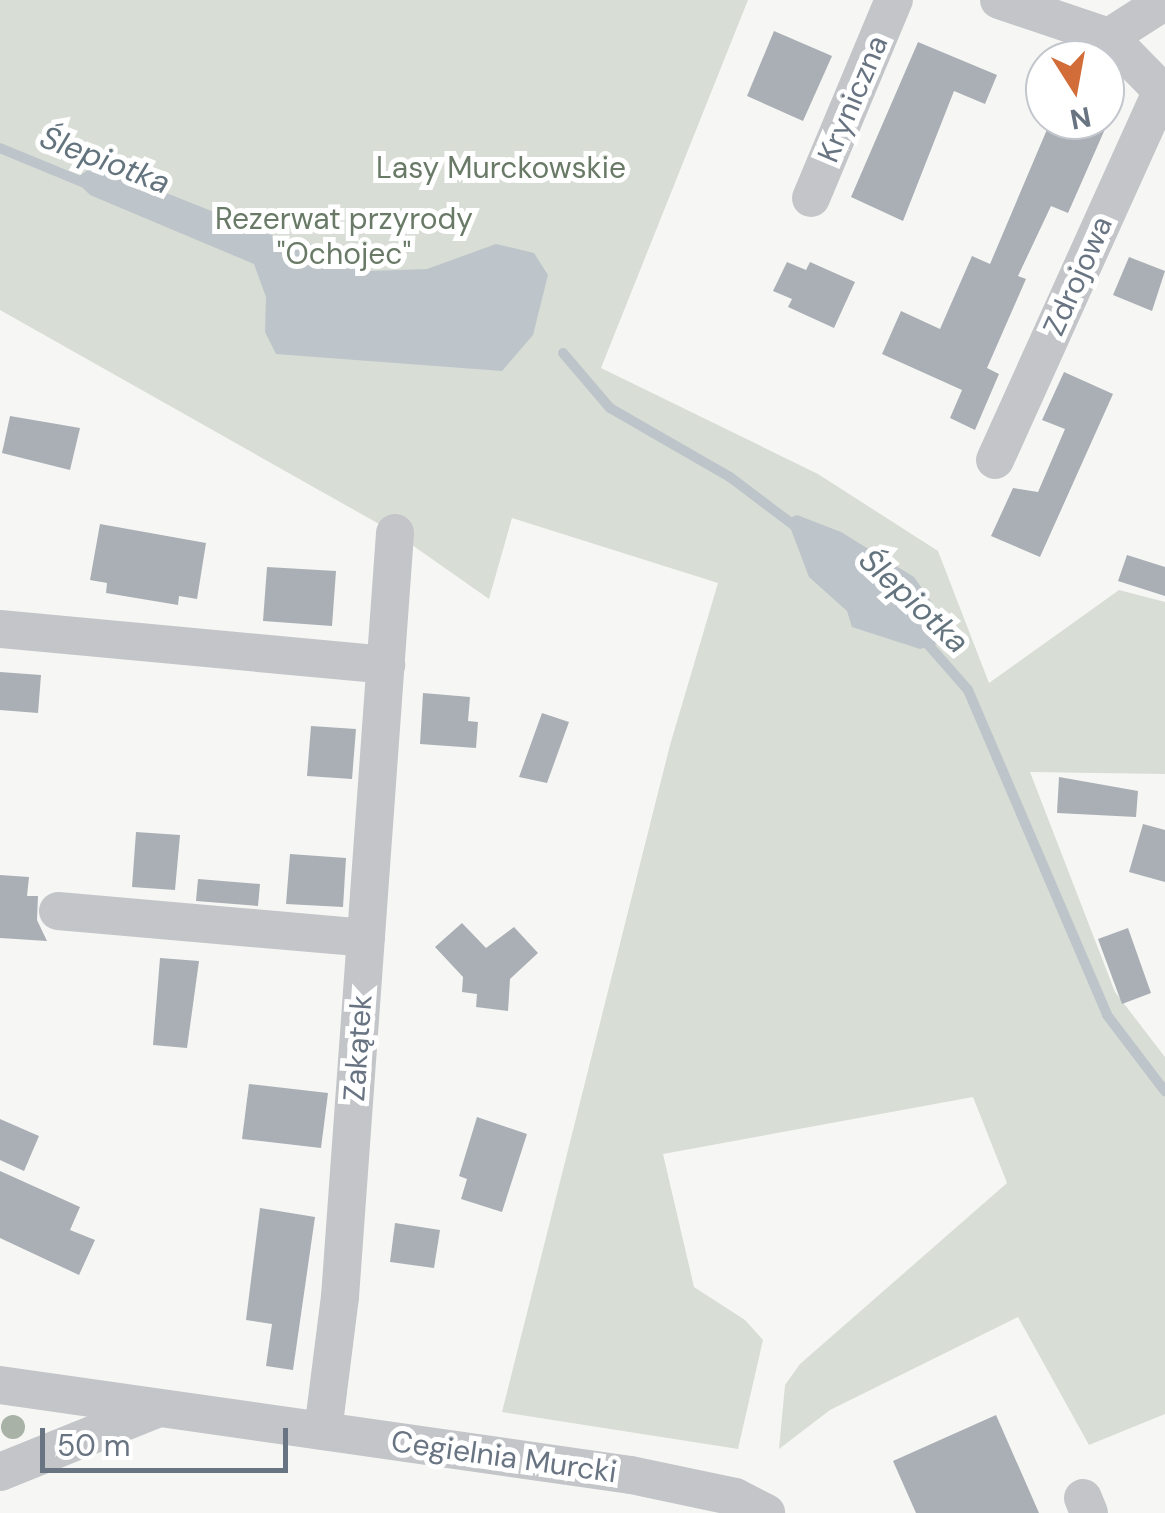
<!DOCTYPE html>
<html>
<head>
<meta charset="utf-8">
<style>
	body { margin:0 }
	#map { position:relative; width:1165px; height:1513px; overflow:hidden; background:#f6f7f4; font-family:"DM Sans",sans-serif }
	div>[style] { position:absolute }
	.green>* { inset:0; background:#d8ddd5 }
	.water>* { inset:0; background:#bdc4ca }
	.stream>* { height:10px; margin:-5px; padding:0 5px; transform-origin:5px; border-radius:5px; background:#bdc4ca }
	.building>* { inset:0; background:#a9afb5 }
	.minor>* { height:38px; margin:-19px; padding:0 19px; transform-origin:19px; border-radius:19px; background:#c3c5c9 }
	.trees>* { width:24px; height:24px; margin:-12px; border-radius:50%; background:#a8b2a6 }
	span { translate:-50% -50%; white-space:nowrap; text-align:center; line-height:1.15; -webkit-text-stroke:10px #fff; paint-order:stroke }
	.street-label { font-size:30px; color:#697482 }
	.park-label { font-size:30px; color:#697a67 }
	.water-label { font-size:32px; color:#64747e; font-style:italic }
	.north { position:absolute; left:1025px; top:40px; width:100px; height:100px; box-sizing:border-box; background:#fff; border:2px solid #c3c7cd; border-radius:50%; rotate:169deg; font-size:28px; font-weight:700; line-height:40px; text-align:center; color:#697482 }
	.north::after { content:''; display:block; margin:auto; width:35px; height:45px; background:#d26c38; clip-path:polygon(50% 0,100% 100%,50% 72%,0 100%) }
	.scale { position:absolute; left:40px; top:1428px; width:248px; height:45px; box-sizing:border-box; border:5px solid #697482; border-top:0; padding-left:12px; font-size:30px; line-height:35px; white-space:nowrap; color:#697482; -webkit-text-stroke:8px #fff; paint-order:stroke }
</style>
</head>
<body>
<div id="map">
	<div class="green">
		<i style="clip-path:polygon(0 0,748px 0,601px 368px,818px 474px,938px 551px,989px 683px,1119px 590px,1165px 602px,1165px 774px,1030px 772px,1115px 992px,1165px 1057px,1165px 1414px,1089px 1445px,1018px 1317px,830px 1410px,779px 1449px,785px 1385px,800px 1364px,1007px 1183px,973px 1097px,663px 1154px,694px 1287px,745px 1320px,763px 1340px,738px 1449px,502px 1412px,670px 745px,718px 583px,512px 518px,489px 599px,395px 533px,0 310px)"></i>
	</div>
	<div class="water">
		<i style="clip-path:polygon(96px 165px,274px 236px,344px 251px,369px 271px,427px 269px,496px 244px,534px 253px,548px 275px,533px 335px,502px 371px,276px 354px,265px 332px,266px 297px,254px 264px,90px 195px,74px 179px)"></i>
		<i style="clip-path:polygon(797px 515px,841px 532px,914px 577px,945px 621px,944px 642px,920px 649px,852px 627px,847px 611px,809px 577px,787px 519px)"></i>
	</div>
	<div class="stream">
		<i style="left:0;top:148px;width:94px;rotate:22.5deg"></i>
		<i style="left:563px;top:353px;width:72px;rotate:49.5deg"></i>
		<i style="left:610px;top:408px;width:138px;rotate:29.9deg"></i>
		<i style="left:730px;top:477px;width:83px;rotate:37.1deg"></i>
		<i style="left:925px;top:641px;width:65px;rotate:48.7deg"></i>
		<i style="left:968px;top:690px;width:353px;rotate:66.8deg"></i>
		<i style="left:1107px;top:1015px;width:96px;rotate:52.7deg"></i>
	</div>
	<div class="building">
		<i style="clip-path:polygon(774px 31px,832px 56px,803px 121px,747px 96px)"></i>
		<i style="clip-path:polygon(918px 42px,997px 75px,985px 104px,954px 91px,903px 221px,851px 197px)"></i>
		<i style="clip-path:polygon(1051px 120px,1109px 120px,1068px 213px,1051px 206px,1018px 276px,1026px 279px,987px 368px,999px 374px,975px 430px,950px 418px,962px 390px,882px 354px,901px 311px,940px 329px,972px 256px,990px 264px)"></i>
		<i style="clip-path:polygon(1129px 257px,1165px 271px,1152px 311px,1113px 295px)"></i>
		<i style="clip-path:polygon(787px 262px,806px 270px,810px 262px,855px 282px,834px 328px,788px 307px,792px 299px,773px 291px)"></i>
		<i style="clip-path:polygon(1064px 372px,1113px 394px,1040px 557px,991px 536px,1013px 488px,1038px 492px,1065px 429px,1042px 420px)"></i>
		<i style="clip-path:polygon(10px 416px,80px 428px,70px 470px,2px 453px)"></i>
		<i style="clip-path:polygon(100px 524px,206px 543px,197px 599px,179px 596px,178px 605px,106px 593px,107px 583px,90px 580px)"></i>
		<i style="clip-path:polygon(1127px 555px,1165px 567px,1165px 596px,1118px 581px)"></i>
		<i style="clip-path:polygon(267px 567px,336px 571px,332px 626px,263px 621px)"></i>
		<i style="clip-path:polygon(0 672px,41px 675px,38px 713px,0 710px)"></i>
		<i style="clip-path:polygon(423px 693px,470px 697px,468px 721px,478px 722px,476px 748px,420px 744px)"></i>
		<i style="clip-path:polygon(542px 713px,569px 722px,547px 783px,519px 777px)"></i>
		<i style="clip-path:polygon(311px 726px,356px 729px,352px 779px,307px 776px)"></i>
		<i style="clip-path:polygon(1059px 777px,1138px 791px,1136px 817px,1057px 813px)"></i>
		<i style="clip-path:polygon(1143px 824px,1165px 830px,1165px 882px,1129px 872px)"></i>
		<i style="clip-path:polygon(136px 832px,180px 835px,175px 890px,132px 887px)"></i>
		<i style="clip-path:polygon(290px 854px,346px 858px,343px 907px,286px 904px)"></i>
		<i style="clip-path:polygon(0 875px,29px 877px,27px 896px,38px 896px,37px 920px,47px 941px,0 938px)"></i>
		<i style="clip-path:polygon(198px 879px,260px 884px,258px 906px,196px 901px)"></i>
		<i style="clip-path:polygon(462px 923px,486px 948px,514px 927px,538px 953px,510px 979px,508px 1011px,476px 1007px,477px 994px,462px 992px,463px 977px,435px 947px)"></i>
		<i style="clip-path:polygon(1128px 928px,1151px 993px,1122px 1004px,1098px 939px)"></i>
		<i style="clip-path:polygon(160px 958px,199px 961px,187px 1048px,153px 1045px)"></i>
		<i style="clip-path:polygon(249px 1084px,328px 1093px,321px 1148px,242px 1139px)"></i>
		<i style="clip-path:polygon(477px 1117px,527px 1134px,502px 1212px,461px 1199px,467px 1179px,459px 1176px)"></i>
		<i style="clip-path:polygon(0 1119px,39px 1136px,24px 1171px,0 1160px)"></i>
		<i style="clip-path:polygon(0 1171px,80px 1207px,70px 1230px,95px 1240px,79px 1275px,0 1238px)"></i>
		<i style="clip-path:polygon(260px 1208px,315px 1217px,293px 1370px,266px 1366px,272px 1324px,246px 1320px)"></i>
		<i style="clip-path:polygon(395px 1223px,440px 1230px,434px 1268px,390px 1262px)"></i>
		<i style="clip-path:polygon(996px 1415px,1039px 1513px,916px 1513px,893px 1461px)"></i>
	</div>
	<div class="minor">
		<i style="left:999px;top:0;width:116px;rotate:18.6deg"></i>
		<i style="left:1109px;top:37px;width:80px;rotate:45.5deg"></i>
		<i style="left:1109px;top:37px;width:67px;rotate:-32.7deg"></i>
		<i style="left:811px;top:198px;width:215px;rotate:-67.3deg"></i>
		<i style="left:995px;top:460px;width:404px;rotate:-65.7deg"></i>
		<i style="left:0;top:629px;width:388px;rotate:5.3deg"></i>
		<i style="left:58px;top:911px;width:309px;rotate:5deg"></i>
		<i style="left:0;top:1385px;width:637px;rotate:8.12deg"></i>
		<i style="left:631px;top:1475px;width:106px;rotate:11.9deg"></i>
		<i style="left:735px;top:1497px;width:35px;rotate:27deg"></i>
		<i style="left:323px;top:1431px;width:135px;rotate:-82.8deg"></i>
		<i style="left:340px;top:1297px;width:766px;rotate:-85.88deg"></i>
		<i style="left:0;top:1472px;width:169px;rotate:-21.9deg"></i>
		<i style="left:1083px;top:1498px;width:16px;rotate:68deg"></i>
	</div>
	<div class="trees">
		<i style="left:13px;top:1427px"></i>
	</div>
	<div class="street-label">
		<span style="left:853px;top:99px;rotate:-67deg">Kryniczna</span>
		<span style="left:1078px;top:276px;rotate:-66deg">Zdrojowa</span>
		<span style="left:358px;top:1048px;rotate:-86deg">Zakątek</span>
		<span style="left:504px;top:1457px;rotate:8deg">Cegielnia Murcki</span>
	</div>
	<div class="park-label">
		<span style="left:501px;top:168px">Lasy Murckowskie</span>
		<span style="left:344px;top:236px">Rezerwat przyrody<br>"Ochojec"</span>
	</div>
	<div class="water-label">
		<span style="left:105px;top:160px;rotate:21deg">Ślepiotka</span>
		<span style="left:914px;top:601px;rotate:43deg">Ślepiotka</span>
	</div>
	<div class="north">N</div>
	<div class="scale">50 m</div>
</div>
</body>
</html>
